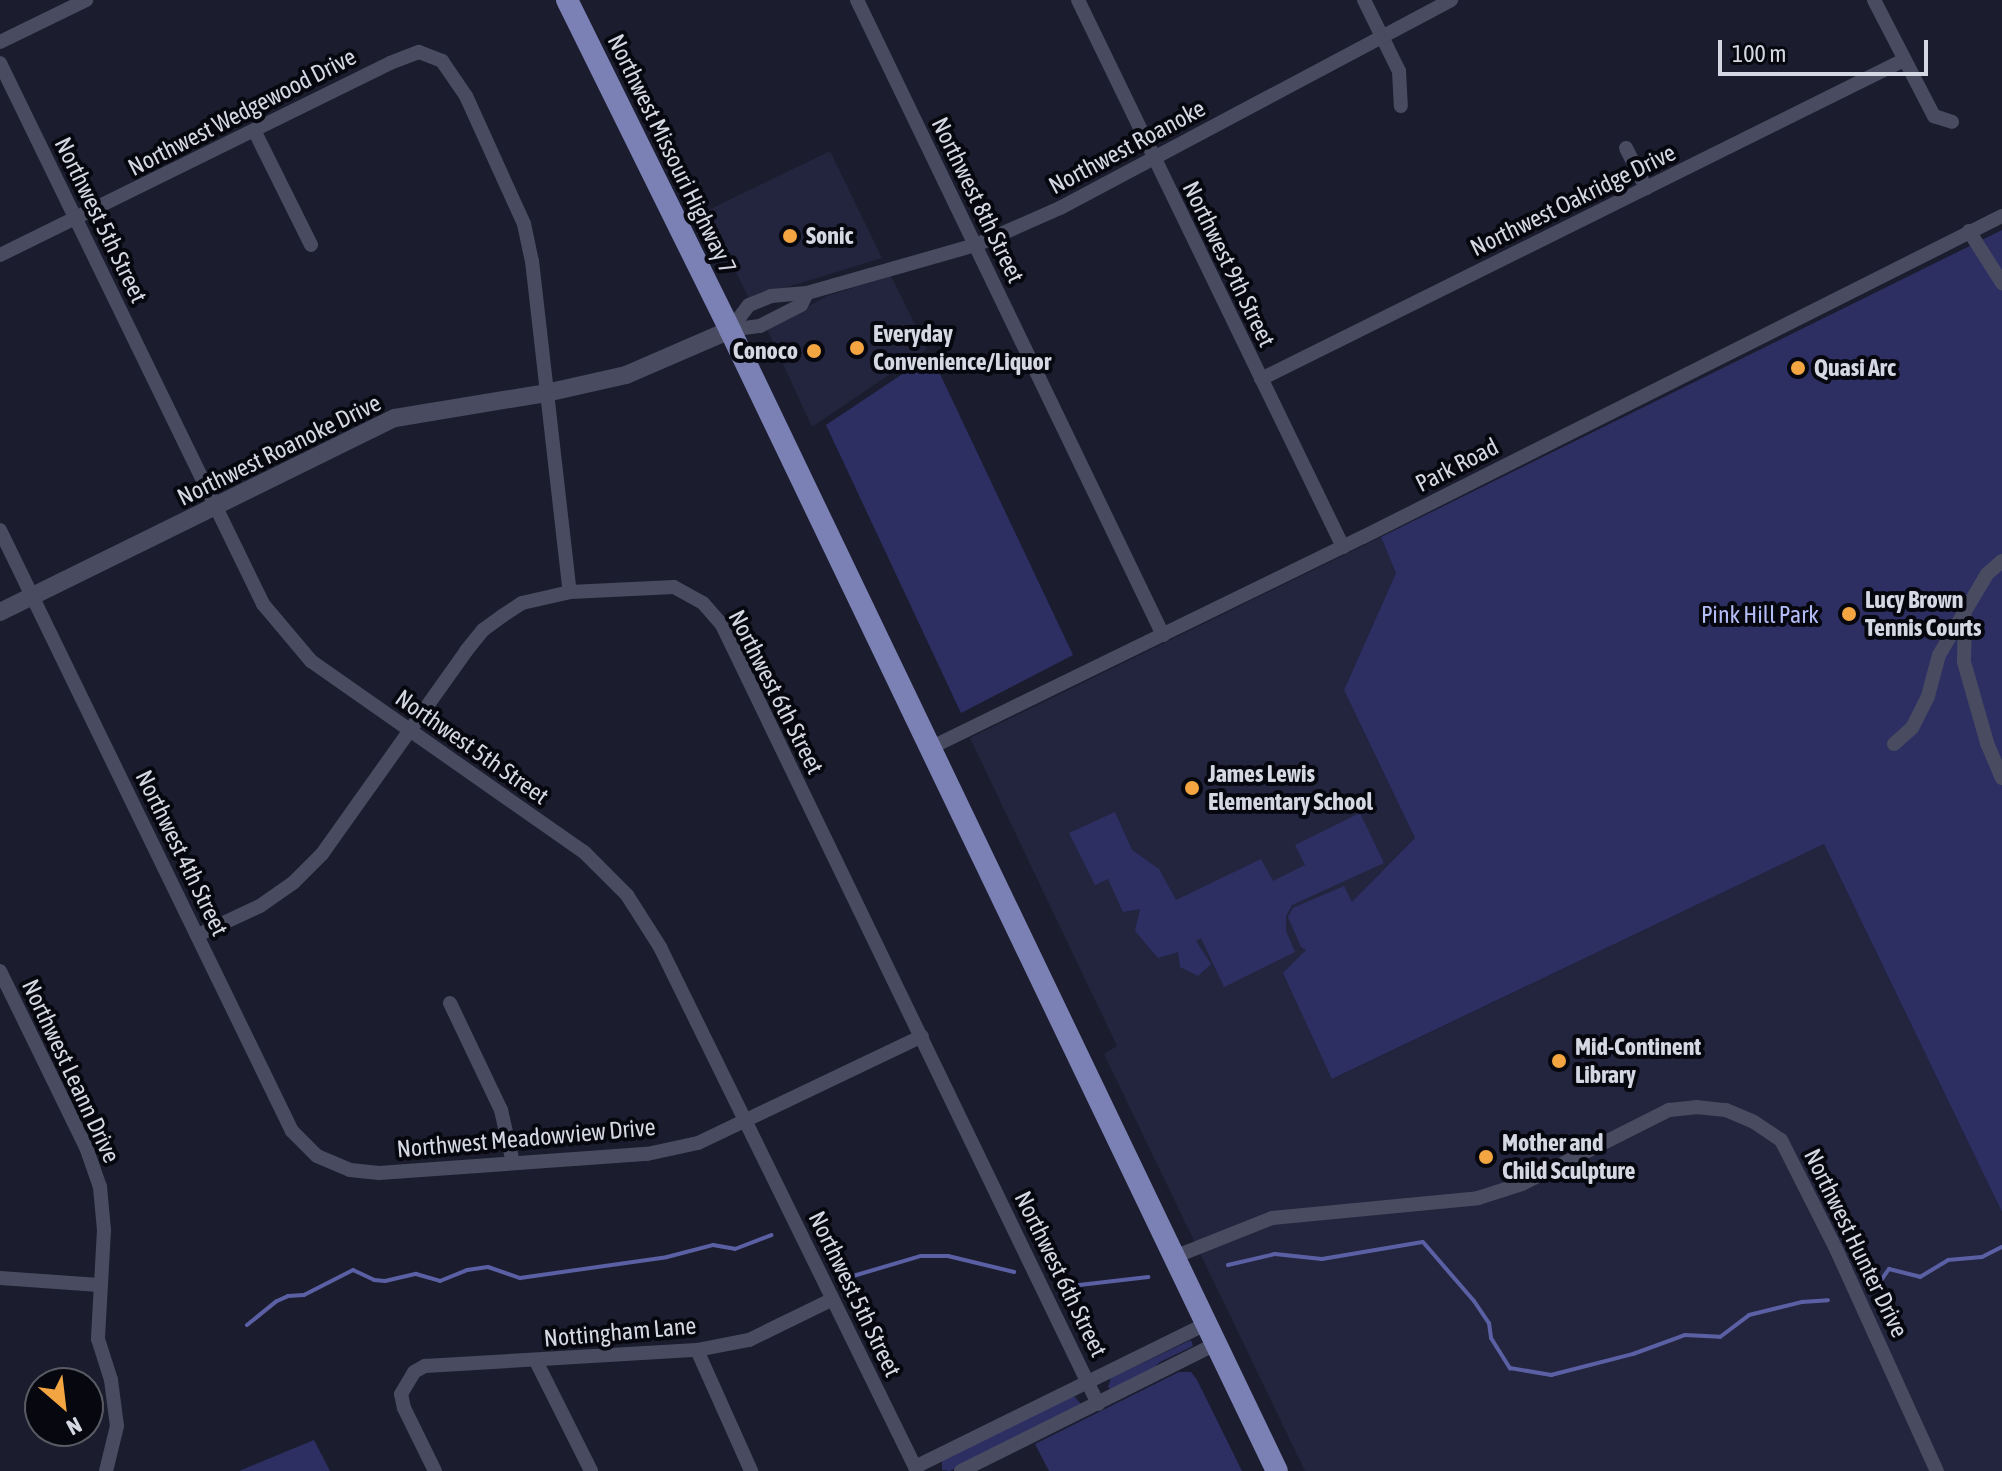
<!DOCTYPE html>
<html>
<head>
<meta charset="utf-8">
<style>
	body { margin:0 }
	#map { position:relative; width:2002px; height:1471px; overflow:hidden; background:#1b1d2e; font-family:"Asap Condensed",sans-serif }
	div>[style] { position:absolute }
	.built>* { inset:0; background:#22253d }
	.green>* { inset:0; background:#2d2f63 }
	.stream>* { height:4px; margin:-2px; padding:0 2px; transform-origin:2px; border-radius:2px; background:#5b60a5 }
	.minor>* { height:14px; margin:-7px; padding:0 7px; transform-origin:7px; border-radius:7px; background:#494c60 }
	.tertiary>* { height:18px; margin:-9px; padding:0 9px; transform-origin:9px; border-radius:9px; background:#494c60 }
	.primary>* { height:22px; margin:-11px; padding:0 11px; transform-origin:11px; border-radius:11px; background:#7b81b5 }
	.dots>* { width:22px; height:22px; translate:-50% -50%; box-sizing:border-box; border:4px solid #07080f; border-radius:50% }
	span { translate:-50% -50%; white-space:nowrap; text-align:center; line-height:1.15; -webkit-text-stroke:8px #07080f; paint-order:stroke }
	.street-label { font-size:24px; color:#d5d7e3 }
	.poi-label { font-size:24px; color:#d5d7e3; font-weight:700 }
	.left { translate:0 -50%; text-align:left }
	.right { translate:-100% -50%; text-align:right }
	.park-label { font-size:24px; color:#b4bcf6 }
	.north { position:absolute; left:24px; top:1367px; width:80px; height:80px; box-sizing:border-box; background:#07080f; border:2px solid #595b64; border-radius:50%; rotate:152deg; font-size:22px; font-weight:700; line-height:32px; text-align:center; color:#d5d7e3 }
	.north::after { content:''; display:block; margin:auto; width:28px; height:36px; background:#f3a542; clip-path:polygon(50% 0,100% 100%,50% 72%,0 100%) }
	.scale { position:absolute; left:1718px; top:40px; width:210px; height:36px; box-sizing:border-box; border:4px solid #d5d7e3; border-top:0; padding-left:10px; font-size:24px; line-height:28px; white-space:nowrap; color:#d5d7e3; -webkit-text-stroke:6px #07080f; paint-order:stroke }
</style>
</head>
<body>
<div id="map">
	<div class="built">
		<i style="clip-path:polygon(830px 151px,882px 258px,749px 299px,706px 211px)"></i>
		<i style="clip-path:polygon(891px 276px,927px 349px,812px 427px,767px 329px,827px 296px)"></i>
		<i style="clip-path:polygon(1381px 537px,1396px 573px,1344px 690px,1415px 838px,1284px 973px,1333px 1079px,1824px 844px,2002px 1212px,2002px 1471px,1305px 1471px,1104px 1054px,1117px 1046px,970px 738px)"></i>
	</div>
	<div class="green">
		<i style="clip-path:polygon(2002px 230px,2002px 1212px,1824px 844px,1332px 1079px,1283px 973px,1306px 950px,1301px 947px,1288px 917px,1293px 908px,1344px 886px,1352px 902px,1415px 838px,1344px 690px,1396px 573px,1381px 537px)"></i>
		<i style="clip-path:polygon(931px 355px,1073px 655px,961px 713px,826px 425px)"></i>
		<i style="clip-path:polygon(1115px 812px,1132px 850px,1159px 869px,1176px 900px,1261px 859px,1273px 881px,1305px 865px,1295px 845px,1360px 813px,1384px 863px,1292px 905px,1286px 916px,1286px 931px,1295px 952px,1224px 987px,1201px 938px,1196px 941px,1211px 964px,1198px 976px,1180px 967px,1178px 952px,1158px 958px,1135px 931px,1140px 909px,1123px 912px,1108px 879px,1095px 885px,1069px 833px)"></i>
		<i style="clip-path:polygon(1191px 1340px,1193px 1346px,1160px 1362px,1147px 1374px,1111px 1390px,1108px 1387px,1111px 1378px)"></i>
		<i style="clip-path:polygon(1179px 1372px,1191px 1372px,1197px 1380px,1242px 1471px,1049px 1471px,1035px 1444px)"></i>
		<i style="clip-path:polygon(1074px 1396px,1081px 1404px,950px 1471px,942px 1470px,942px 1460px)"></i>
		<i style="clip-path:polygon(314px 1440px,330px 1471px,239px 1471px)"></i>
	</div>
	<div class="stream">
		<i style="left:1228px;top:1265px;width:48px;rotate:-13.2deg"></i>
		<i style="left:1275px;top:1254px;width:47px;rotate:6.1deg"></i>
		<i style="left:1322px;top:1259px;width:102px;rotate:-9.6deg"></i>
		<i style="left:1423px;top:1242px;width:78px;rotate:49.2deg"></i>
		<i style="left:1474px;top:1301px;width:27px;rotate:56deg"></i>
		<i style="left:1489px;top:1323px;width:15px;rotate:82deg"></i>
		<i style="left:1491px;top:1338px;width:36px;rotate:58deg"></i>
		<i style="left:1510px;top:1368px;width:42px;rotate:9.7deg"></i>
		<i style="left:1551px;top:1375px;width:85px;rotate:-14.4deg"></i>
		<i style="left:1633px;top:1354px;width:55px;rotate:-20.1deg"></i>
		<i style="left:1685px;top:1335px;width:35px;rotate:3deg"></i>
		<i style="left:1720px;top:1337px;width:36px;rotate:-37deg"></i>
		<i style="left:1749px;top:1315px;width:55px;rotate:-13.8deg"></i>
		<i style="left:1802px;top:1302px;width:26px;rotate:-4deg"></i>
		<i style="left:839px;top:1275px;width:14px;rotate:4deg"></i>
		<i style="left:853px;top:1276px;width:71px;rotate:-16.4deg"></i>
		<i style="left:921px;top:1256px;width:27px"></i>
		<i style="left:948px;top:1256px;width:68px;rotate:13.6deg"></i>
		<i style="left:1877px;top:1286px;width:21px;rotate:-55deg"></i>
		<i style="left:1889px;top:1269px;width:32px;rotate:14deg"></i>
		<i style="left:1920px;top:1277px;width:33px;rotate:-31deg"></i>
		<i style="left:1948px;top:1260px;width:34px;rotate:-5deg"></i>
		<i style="left:1982px;top:1257px;width:22px;rotate:-27deg"></i>
		<i style="left:1062px;top:1287px;width:87px;rotate:-6.6deg"></i>
		<i style="left:247px;top:1325px;width:38px;rotate:-39deg"></i>
		<i style="left:277px;top:1301px;width:12px;rotate:-24deg"></i>
		<i style="left:288px;top:1296px;width:16px;rotate:-4deg"></i>
		<i style="left:304px;top:1295px;width:55px;rotate:-27deg"></i>
		<i style="left:353px;top:1270px;width:23px;rotate:25deg"></i>
		<i style="left:374px;top:1280px;width:11px;rotate:5deg"></i>
		<i style="left:385px;top:1281px;width:32px;rotate:-13deg"></i>
		<i style="left:416px;top:1274px;width:25px;rotate:16deg"></i>
		<i style="left:440px;top:1281px;width:29px;rotate:-22deg"></i>
		<i style="left:467px;top:1270px;width:21px;rotate:-8deg"></i>
		<i style="left:488px;top:1267px;width:34px;rotate:19deg"></i>
		<i style="left:520px;top:1278px;width:148px;rotate:-8.1deg"></i>
		<i style="left:667px;top:1257px;width:48px;rotate:-14.6deg"></i>
		<i style="left:713px;top:1245px;width:22px;rotate:10deg"></i>
		<i style="left:735px;top:1249px;width:39px;rotate:-21deg"></i>
	</div>
	<div class="minor">
		<i style="left:857px;top:0;width:705px;rotate:64.27deg"></i>
		<i style="left:1078px;top:0;width:608px;rotate:64.15deg"></i>
		<i style="left:1364px;top:0;width:79px;rotate:63.8deg"></i>
		<i style="left:1399px;top:71px;width:35px;rotate:87deg"></i>
		<i style="left:1874px;top:0;width:131px;rotate:62.7deg"></i>
		<i style="left:1934px;top:116px;width:19px;rotate:18deg"></i>
		<i style="left:0;top:42px;width:96px;rotate:-26deg"></i>
		<i style="left:0;top:63px;width:602px;rotate:64.07deg"></i>
		<i style="left:263px;top:604px;width:75px;rotate:49.9deg"></i>
		<i style="left:311px;top:661px;width:333px;rotate:35deg"></i>
		<i style="left:584px;top:852px;width:61px;rotate:45deg"></i>
		<i style="left:627px;top:895px;width:62px;rotate:57.6deg"></i>
		<i style="left:660px;top:947px;width:584px;rotate:63.87deg"></i>
		<i style="left:255px;top:132px;width:126px;rotate:63.6deg"></i>
		<i style="left:1626px;top:148px;width:45px;rotate:63.4deg"></i>
		<i style="left:1969px;top:231px;width:62px;rotate:57.6deg"></i>
		<i style="left:0;top:255px;width:435px;rotate:-26.2deg"></i>
		<i style="left:390px;top:63px;width:31px;rotate:-21deg"></i>
		<i style="left:419px;top:52px;width:25px;rotate:21deg"></i>
		<i style="left:442px;top:61px;width:42px;rotate:55.6deg"></i>
		<i style="left:466px;top:96px;width:141px;rotate:65.6deg"></i>
		<i style="left:524px;top:224px;width:38px;rotate:78deg"></i>
		<i style="left:532px;top:261px;width:333px;rotate:83.5deg"></i>
		<i style="left:730px;top:330px;width:31px;rotate:-53deg"></i>
		<i style="left:749px;top:305px;width:24px;rotate:-22deg"></i>
		<i style="left:771px;top:296px;width:36px;rotate:-5deg"></i>
		<i style="left:807px;top:293px;width:176px;rotate:-15.9deg"></i>
		<i style="left:976px;top:245px;width:92px;rotate:-23.8deg"></i>
		<i style="left:1060px;top:208px;width:443px;rotate:-28deg"></i>
		<i style="left:730px;top:330px;width:30px;rotate:-8deg"></i>
		<i style="left:760px;top:326px;width:46px;rotate:-27.1deg"></i>
		<i style="left:801px;top:305px;width:13px;rotate:-63deg"></i>
		<i style="left:1261px;top:379px;width:718px;rotate:-26.39deg"></i>
		<i style="left:0;top:530px;width:668px;rotate:64.09deg"></i>
		<i style="left:292px;top:1131px;width:35px;rotate:45deg"></i>
		<i style="left:317px;top:1156px;width:36px;rotate:23deg"></i>
		<i style="left:350px;top:1170px;width:29px;rotate:6deg"></i>
		<i style="left:379px;top:1173px;width:269px;rotate:-4.1deg"></i>
		<i style="left:647px;top:1154px;width:52px;rotate:-12.2deg"></i>
		<i style="left:698px;top:1143px;width:248px;rotate:-25.5deg"></i>
		<i style="left:1965px;top:617px;width:45px;rotate:91.3deg"></i>
		<i style="left:1964px;top:662px;width:84px;rotate:74.1deg"></i>
		<i style="left:1987px;top:743px;width:38px;rotate:67deg"></i>
		<i style="left:1894px;top:744px;width:24px;rotate:-42deg"></i>
		<i style="left:1912px;top:728px;width:36px;rotate:-63deg"></i>
		<i style="left:1928px;top:696px;width:42px;rotate:-75deg"></i>
		<i style="left:1939px;top:655px;width:94px;rotate:-59.3deg"></i>
		<i style="left:1987px;top:574px;width:20px;rotate:-41deg"></i>
		<i style="left:930px;top:748px;width:482px;rotate:-26deg"></i>
		<i style="left:1363px;top:537px;width:715px;rotate:-26.67deg"></i>
		<i style="left:198px;top:935px;width:68px;rotate:-25.1deg"></i>
		<i style="left:260px;top:906px;width:40px;rotate:-34.9deg"></i>
		<i style="left:293px;top:883px;width:41px;rotate:-45deg"></i>
		<i style="left:322px;top:854px;width:249px;rotate:-54.6deg"></i>
		<i style="left:466px;top:651px;width:27px;rotate:-51deg"></i>
		<i style="left:483px;top:630px;width:24px;rotate:-36deg"></i>
		<i style="left:502px;top:616px;width:24px;rotate:-33deg"></i>
		<i style="left:522px;top:603px;width:49px;rotate:-12.9deg"></i>
		<i style="left:570px;top:592px;width:104px;rotate:-2.8deg"></i>
		<i style="left:674px;top:587px;width:33px;rotate:29deg"></i>
		<i style="left:703px;top:603px;width:29px;rotate:49deg"></i>
		<i style="left:722px;top:625px;width:865px;rotate:64.23deg"></i>
		<i style="left:0;top:971px;width:196px;rotate:64deg"></i>
		<i style="left:86px;top:1147px;width:42px;rotate:70.7deg"></i>
		<i style="left:100px;top:1187px;width:43px;rotate:84.7deg"></i>
		<i style="left:104px;top:1230px;width:109px;rotate:93.2deg"></i>
		<i style="left:98px;top:1339px;width:43px;rotate:72.4deg"></i>
		<i style="left:111px;top:1380px;width:46px;rotate:82.6deg"></i>
		<i style="left:117px;top:1426px;width:46px;rotate:103.7deg"></i>
		<i style="left:450px;top:1003px;width:119px;rotate:64.5deg"></i>
		<i style="left:501px;top:1110px;width:54px;rotate:77.2deg"></i>
		<i style="left:1174px;top:1257px;width:105px;rotate:-21.7deg"></i>
		<i style="left:1272px;top:1218px;width:207px;rotate:-5.5deg"></i>
		<i style="left:1478px;top:1198px;width:46px;rotate:-17.7deg"></i>
		<i style="left:1522px;top:1184px;width:165px;rotate:-26.7deg"></i>
		<i style="left:1669px;top:1110px;width:27px;rotate:-6deg"></i>
		<i style="left:1696px;top:1107px;width:30px;rotate:6deg"></i>
		<i style="left:1726px;top:1110px;width:30px;rotate:23deg"></i>
		<i style="left:1754px;top:1122px;width:32px;rotate:34deg"></i>
		<i style="left:1781px;top:1140px;width:124px;rotate:63.2deg"></i>
		<i style="left:1837px;top:1251px;width:242px;rotate:65.6deg"></i>
		<i style="left:0;top:1278px;width:99px;rotate:4deg"></i>
		<i style="left:697px;top:1350px;width:133px;rotate:65.9deg"></i>
		<i style="left:536px;top:1361px;width:123px;rotate:63.4deg"></i>
		<i style="left:915px;top:1467px;width:324px;rotate:-26.2deg"></i>
		<i style="left:435px;top:1471px;width:70px;rotate:-116.2deg"></i>
		<i style="left:404px;top:1408px;width:14px;rotate:-102deg"></i>
		<i style="left:401px;top:1394px;width:26px;rotate:-59deg"></i>
		<i style="left:414px;top:1372px;width:13px;rotate:-29deg"></i>
		<i style="left:425px;top:1366px;width:272px;rotate:-3.4deg"></i>
		<i style="left:697px;top:1350px;width:53px;rotate:-10.9deg"></i>
		<i style="left:749px;top:1340px;width:93px;rotate:-26deg"></i>
		<i style="left:961px;top:1471px;width:285px;rotate:-26.5deg"></i>
	</div>
	<div class="tertiary">
		<i style="left:0;top:612px;width:440px;rotate:-26.2deg"></i>
		<i style="left:395px;top:418px;width:153px;rotate:-9.4deg"></i>
		<i style="left:546px;top:393px;width:82px;rotate:-12.7deg"></i>
		<i style="left:626px;top:375px;width:113px;rotate:-23.4deg"></i>
	</div>
	<div class="primary">
		<i style="left:567px;top:0;width:368px;rotate:63.7deg"></i>
		<i style="left:730px;top:330px;width:1265px;rotate:64.39deg"></i>
	</div>
	<div class="dots">
		<i style="left:790px;top:236px;background:#f3a542"></i>
		<i style="left:857px;top:348px;background:#f3a542"></i>
		<i style="left:814px;top:351px;background:#f3a542"></i>
		<i style="left:1798px;top:368px;background:#f3a542"></i>
		<i style="left:1849px;top:614px;background:#f3a542"></i>
		<i style="left:1192px;top:788px;background:#f3a542"></i>
		<i style="left:1559px;top:1061px;background:#f3a542"></i>
		<i style="left:1486px;top:1157px;background:#f3a542"></i>
	</div>
	<div class="street-label">
		<span style="left:242px;top:112px;rotate:-27deg">Northwest Wedgewood Drive</span>
		<span style="left:1127px;top:147px;rotate:-28deg">Northwest Roanoke</span>
		<span style="left:672px;top:154px;rotate:64deg">Northwest Missouri Highway 7</span>
		<span style="left:978px;top:200px;rotate:64deg">Northwest 8th Street</span>
		<span style="left:1573px;top:200px;rotate:-26deg">Northwest Oakridge Drive</span>
		<span style="left:101px;top:220px;rotate:64deg">Northwest 5th Street</span>
		<span style="left:1229px;top:264px;rotate:64deg">Northwest 9th Street</span>
		<span style="left:279px;top:450px;rotate:-26deg">Northwest Roanoke Drive</span>
		<span style="left:1457px;top:465px;rotate:-27deg">Park Road</span>
		<span style="left:776px;top:692px;rotate:63deg">Northwest 6th Street</span>
		<span style="left:472px;top:747px;rotate:35deg">Northwest 5th Street</span>
		<span style="left:182px;top:853px;rotate:64deg">Northwest 4th Street</span>
		<span style="left:71px;top:1071px;rotate:65deg">Northwest Leann Drive</span>
		<span style="left:526px;top:1138px;rotate:-5deg">Northwest Meadowview Drive</span>
		<span style="left:1856px;top:1243px;rotate:64deg">Northwest Hunter Drive</span>
		<span style="left:1061px;top:1274px;rotate:64deg">Northwest 6th Street</span>
		<span style="left:855px;top:1294px;rotate:64deg">Northwest 5th Street</span>
		<span style="left:620px;top:1332px;rotate:-5deg">Nottingham Lane</span>
	</div>
	<div class="poi-label">
		<span class="left" style="left:806px;top:236px">Sonic</span>
		<span class="left" style="left:873px;top:348px">Everyday<br>Convenience/Liquor</span>
		<span class="right" style="left:798px;top:351px">Conoco</span>
		<span class="left" style="left:1814px;top:368px">Quasi Arc</span>
		<span class="left" style="left:1865px;top:614px">Lucy Brown<br>Tennis Courts</span>
		<span class="left" style="left:1208px;top:788px">James Lewis<br>Elementary School</span>
		<span class="left" style="left:1575px;top:1061px">Mid-Continent<br>Library</span>
		<span class="left" style="left:1502px;top:1157px">Mother and<br>Child Sculpture</span>
	</div>
	<div class="park-label">
		<span style="left:1760px;top:615px">Pink Hill Park</span>
	</div>
	<div class="north">N</div>
	<div class="scale">100 m</div>
</div>
</body>
</html>
